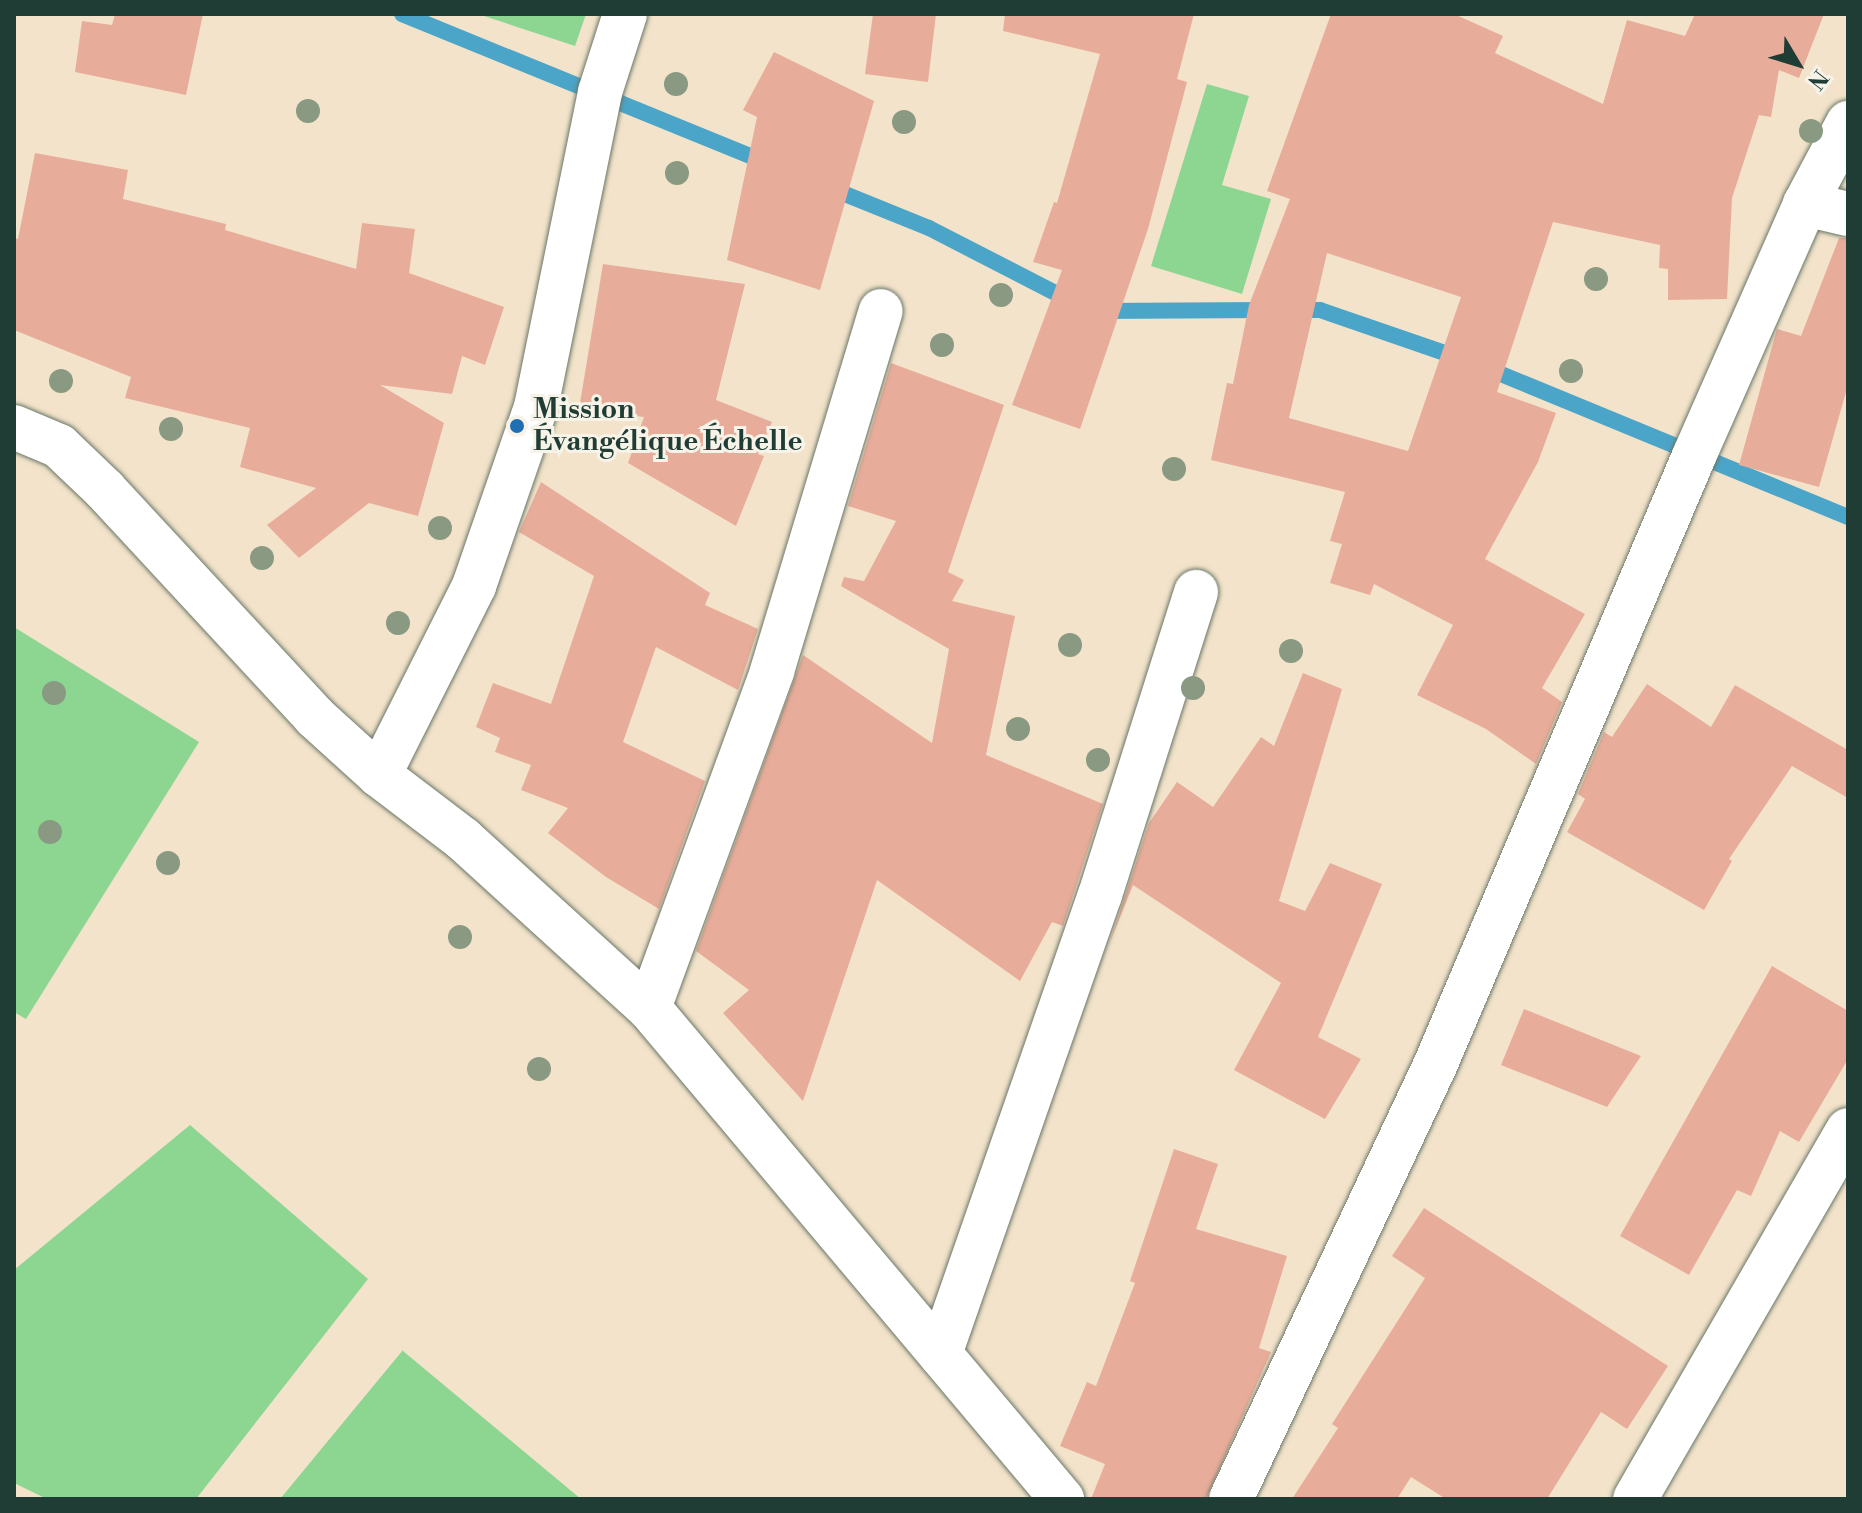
<!DOCTYPE html>
<html>
<head>
<meta charset="utf-8">
<style>
	body { margin:0 }
	#map { position:relative; width:1862px; height:1513px; overflow:hidden; background:#f3e3ca; font-family:"Libre Bodoni",serif }
	div>[style] { position:absolute }
	.green>* { inset:0; background:#8dd692 }
	.stream>* { height:16px; margin:-8px; padding:0 8px; transform-origin:8px; border-radius:8px; background:#4ba5c9 }
	.building>* { inset:0; background:#e8ad9a }
	.roads { filter:drop-shadow(0 0 2px #697768) drop-shadow(0 0 2px #697768) }
	.minor>* { height:44px; margin:-22px; padding:0 22px; transform-origin:22px; border-radius:22px; background:#fff }
	.trees>* { width:24px; height:24px; margin:-12px; border-radius:50%; background:#8a9982 }
	.dots>* { width:22px; height:22px; translate:-50% -50%; box-sizing:border-box; border:4px solid #f7f3e8; border-radius:50% }
	span { translate:-50% -50%; white-space:nowrap; text-align:center; line-height:1.15; -webkit-text-stroke:6px #f7f3e8; paint-order:stroke }
	.poi-label { font-size:28px; color:#1f3d34; font-weight:700 }
	.left { translate:0 -50%; text-align:left }
	.frame { position:absolute; inset:0; border:16px solid #1f3d34; pointer-events:none }
	.north { position:absolute; left:1758px; top:24px; width:80px; height:80px; -webkit-text-stroke:6px #f7f3e8; paint-order:stroke; rotate:128deg; font-size:22px; font-weight:700; line-height:32px; text-align:center; color:#1f3d34 }
	.north::after { content:''; display:block; margin:auto; width:28px; height:36px; background:#1f3d34; clip-path:polygon(50% 0,100% 100%,50% 72%,0 100%) }
</style>
</head>
<body>
<div id="map">
	<div class="green">
		<i style="clip-path:polygon(478px 14px,586px 14px,575px 46px)"></i>
		<i style="clip-path:polygon(1207px 84px,1249px 96px,1222px 185px,1271px 199px,1242px 294px,1151px 266px)"></i>
		<i style="clip-path:polygon(14px 627px,199px 742px,26px 1019px,14px 1012px)"></i>
		<i style="clip-path:polygon(190px 1125px,368px 1279px,196px 1499px,47px 1499px,14px 1483px,14px 1270px)"></i>
		<i style="clip-path:polygon(403px 1350px,403px 1351px,581px 1499px,280px 1499px)"></i>
	</div>
	<div class="stream">
		<i style="left:402px;top:14px;width:395px;rotate:22.2deg"></i>
		<i style="left:830px;top:188px;width:107px;rotate:22deg"></i>
		<i style="left:929px;top:228px;width:162px;rotate:27.2deg"></i>
		<i style="left:1294px;top:310px;width:26px"></i>
		<i style="left:1320px;top:310px;width:150px;rotate:19deg"></i>
		<i style="left:1098px;top:311px;width:169px;rotate:-0.3deg"></i>
		<i style="left:1484px;top:367px;width:394px;rotate:22.4deg"></i>
	</div>
	<div class="building">
		<i style="clip-path:polygon(115px 14px,203px 14px,186px 95px,75px 72px,82px 21px,112px 25px)"></i>
		<i style="clip-path:polygon(873px 14px,936px 14px,928px 82px,865px 74px)"></i>
		<i style="clip-path:polygon(1005px 14px,1194px 14px,1177px 79px,1187px 82px,1148px 229px,1080px 429px,1012px 405px,1062px 270px,1033px 262px,1054px 202px,1057px 203px,1100px 54px,1003px 31px)"></i>
		<i style="clip-path:polygon(evenodd,1331px 14px,1454px 14px,1503px 36px,1495px 53px,1603px 104px,1627px 20px,1685px 36px,1695px 14px,1824px 14px,1799px 78px,1779px 70px,1771px 117px,1759px 115px,1732px 198px,1727px 299px,1668px 300px,1668px 269px,1659px 268px,1660px 245px,1553px 222px,1497px 392px,1556px 413px,1538px 462px,1485px 559px,1585px 614px,1542px 688px,1562px 702px,1536px 764px,1486px 729px,1417px 695px,1453px 625px,1374px 584px,1370px 595px,1330px 583px,1342px 544px,1330px 541px,1345px 492px,1211px 460px,1227px 383px,1233px 384px,1249px 305px,1290px 199px,1267px 191px,1331px 14px,1327px 253px,1461px 297px,1408px 451px,1289px 418px,1327px 253px)"></i>
		<i style="clip-path:polygon(774px 52px,874px 101px,820px 290px,727px 260px,757px 117px,743px 110px)"></i>
		<i style="clip-path:polygon(35px 153px,128px 170px,123px 199px,226px 224px,225px 230px,356px 269px,362px 223px,415px 229px,409px 273px,504px 307px,485px 365px,462px 356px,452px 394px,380px 385px,444px 423px,418px 516px,369px 503px,299px 558px,267px 525px,316px 488px,240px 467px,250px 428px,125px 398px,131px 377px,14px 330px,14px 238px,18px 239px)"></i>
		<i style="clip-path:polygon(1839px 238px,1848px 238px,1848px 385px,1819px 487px,1739px 465px,1777px 329px,1801px 336px)"></i>
		<i style="clip-path:polygon(603px 264px,745px 284px,716px 400px,772px 422px,758px 454px,764px 456px,736px 526px,628px 463px,644px 417px,579px 409px)"></i>
		<i style="clip-path:polygon(891px 363px,1004px 405px,948px 572px,964px 580px,952px 601px,1015px 616px,986px 755px,1103px 804px,1063px 926px,1052px 922px,1020px 981px,877px 880px,803px 1101px,723px 1013px,749px 990px,696px 951px,803px 655px,932px 743px,949px 649px,841px 586px,844px 577px,864px 581px,896px 521px,848px 506px)"></i>
		<i style="clip-path:polygon(541px 482px,710px 593px,705px 605px,758px 629px,738px 690px,656px 647px,623px 742px,705px 781px,659px 909px,606px 877px,548px 833px,568px 808px,521px 790px,531px 765px,495px 752px,500px 738px,476px 727px,493px 683px,551px 704px,594px 576px,519px 532px)"></i>
		<i style="clip-path:polygon(1303px 673px,1342px 689px,1279px 901px,1305px 911px,1330px 863px,1382px 884px,1318px 1037px,1361px 1059px,1325px 1119px,1234px 1070px,1281px 983px,1133px 885px,1110px 942px,1149px 823px,1177px 782px,1213px 807px,1261px 737px,1274px 746px)"></i>
		<i style="clip-path:polygon(1647px 684px,1711px 727px,1735px 685px,1848px 750px,1848px 798px,1792px 766px,1729px 859px,1732px 861px,1704px 910px,1567px 832px,1585px 799px,1578px 794px,1604px 732px,1612px 737px)"></i>
		<i style="clip-path:polygon(1772px 966px,1848px 1011px,1848px 1059px,1799px 1142px,1780px 1131px,1751px 1196px,1737px 1190px,1689px 1275px,1620px 1236px)"></i>
		<i style="clip-path:polygon(1524px 1009px,1641px 1056px,1607px 1107px,1501px 1065px)"></i>
		<i style="clip-path:polygon(1174px 1149px,1218px 1164px,1196px 1229px,1287px 1256px,1259px 1348px,1271px 1352px,1206px 1499px,1091px 1499px,1105px 1464px,1060px 1446px,1087px 1382px,1096px 1386px,1135px 1283px,1130px 1281px)"></i>
		<i style="clip-path:polygon(1424px 1208px,1668px 1366px,1627px 1429px,1601px 1412px,1547px 1499px,1446px 1499px,1411px 1477px,1397px 1499px,1292px 1499px,1338px 1428px,1332px 1424px,1425px 1278px,1392px 1256px)"></i>
	</div>
	<div class="roads">
		<div class="minor">
			<i style="left:1805px;top:204px;width:44px;rotate:13.1deg"></i>
			<i style="left:14px;top:427px;width:49px;rotate:22.9deg"></i>
			<i style="left:59px;top:446px;width:64px;rotate:43.7deg"></i>
			<i style="left:105px;top:490px;width:309px;rotate:47.2deg"></i>
			<i style="left:315px;top:717px;width:86px;rotate:42.2deg"></i>
			<i style="left:379px;top:775px;width:106px;rotate:37.3deg"></i>
			<i style="left:463px;top:839px;width:251px;rotate:42.3deg"></i>
			<i style="left:649px;top:1008px;width:642px;rotate:49.93deg"></i>
			<i style="left:379px;top:775px;width:212px;rotate:-63.3deg"></i>
			<i style="left:474px;top:586px;width:189px;rotate:-70.9deg"></i>
			<i style="left:536px;top:407px;width:321px;rotate:-78.5deg"></i>
			<i style="left:600px;top:92px;width:82px;rotate:-72.2deg"></i>
			<i style="left:649px;top:1008px;width:359px;rotate:-69.9deg"></i>
			<i style="left:772px;top:671px;width:376px;rotate:-73.2deg"></i>
			<i style="left:940px;top:1354px;width:486px;rotate:-70.8deg"></i>
			<i style="left:1100px;top:895px;width:318px;rotate:-72.4deg"></i>
			<i style="left:1231px;top:1499px;width:476px;rotate:-64.8deg"></i>
			<i style="left:1434px;top:1068px;width:665px;rotate:-66.98deg"></i>
			<i style="left:1694px;top:456px;width:275px;rotate:-66.2deg"></i>
			<i style="left:1805px;top:204px;width:92px;rotate:-62deg"></i>
			<i style="left:1635px;top:1499px;width:426px;rotate:-60deg"></i>
		</div>
	</div>
	<div class="trees">
		<i style="left:676px;top:84px"></i>
		<i style="left:308px;top:111px"></i>
		<i style="left:904px;top:122px"></i>
		<i style="left:1811px;top:131px"></i>
		<i style="left:677px;top:173px"></i>
		<i style="left:1596px;top:279px"></i>
		<i style="left:1001px;top:295px"></i>
		<i style="left:942px;top:345px"></i>
		<i style="left:1571px;top:371px"></i>
		<i style="left:61px;top:381px"></i>
		<i style="left:171px;top:429px"></i>
		<i style="left:1174px;top:469px"></i>
		<i style="left:440px;top:528px"></i>
		<i style="left:262px;top:558px"></i>
		<i style="left:398px;top:623px"></i>
		<i style="left:1070px;top:645px"></i>
		<i style="left:1291px;top:651px"></i>
		<i style="left:1193px;top:688px"></i>
		<i style="left:54px;top:693px"></i>
		<i style="left:1018px;top:729px"></i>
		<i style="left:1098px;top:760px"></i>
		<i style="left:50px;top:832px"></i>
		<i style="left:168px;top:863px"></i>
		<i style="left:460px;top:937px"></i>
		<i style="left:539px;top:1069px"></i>
	</div>
	<div class="dots">
		<i style="left:517px;top:426px;background:#1f6fb2"></i>
	</div>
	<div class="poi-label">
		<span class="left" style="left:533px;top:426px">Mission<br>Évangélique Échelle</span>
	</div>
	<div class="frame"></div>
	<div class="north">N</div>
</div>
</body>
</html>
